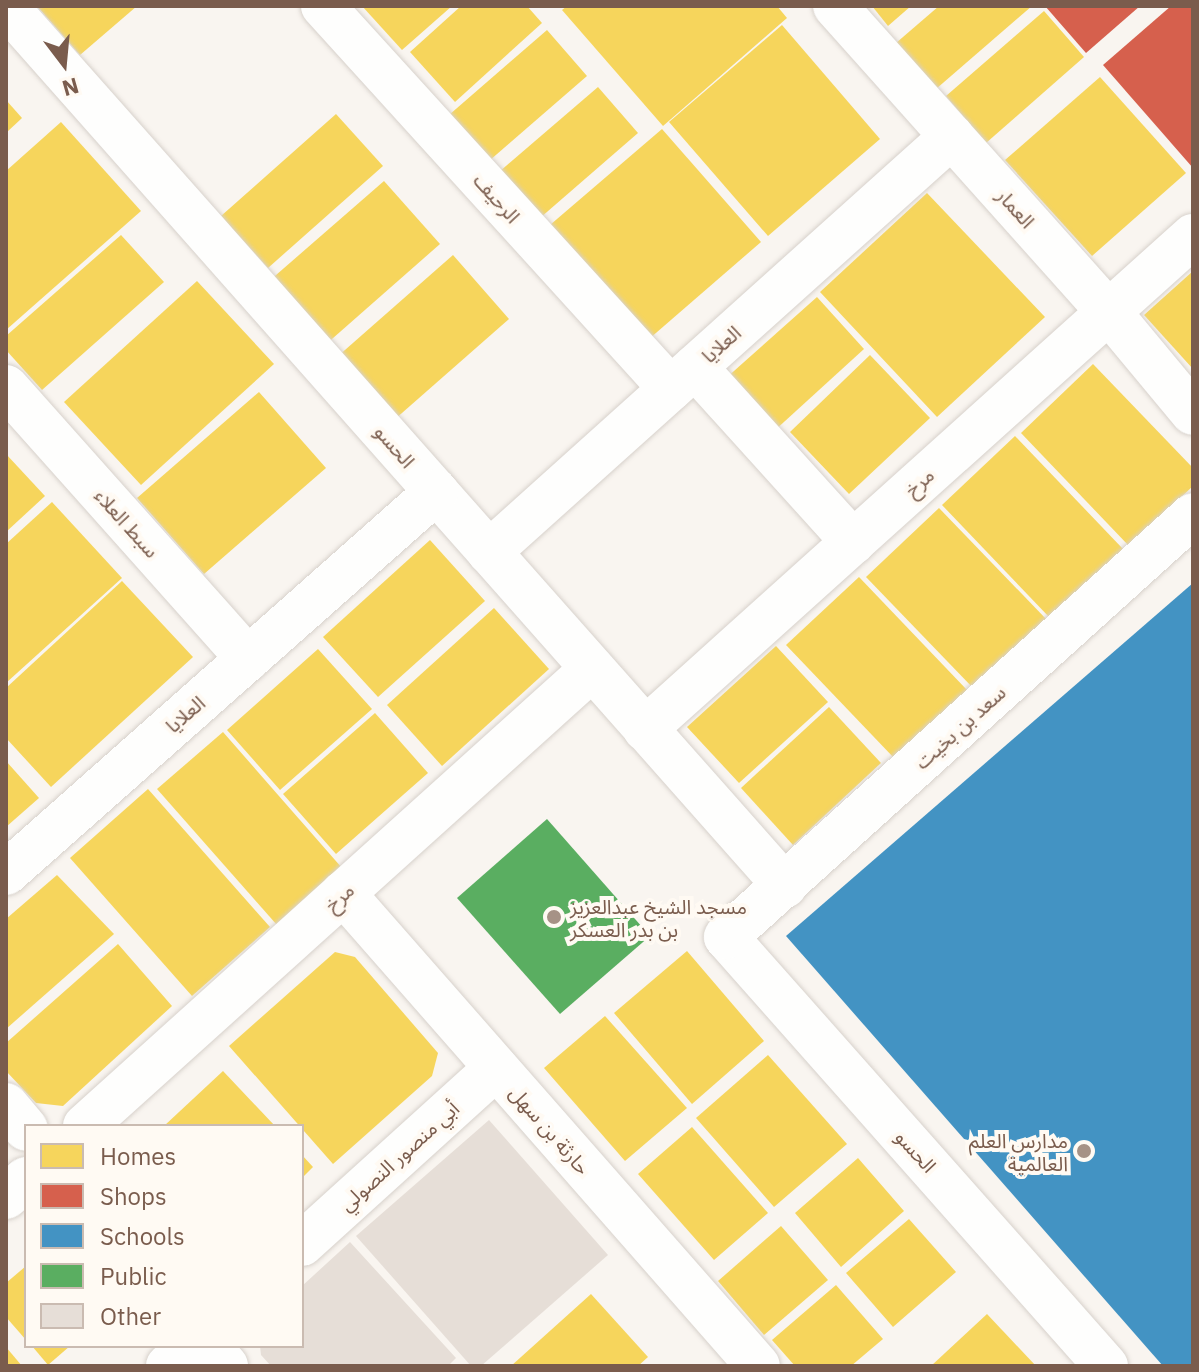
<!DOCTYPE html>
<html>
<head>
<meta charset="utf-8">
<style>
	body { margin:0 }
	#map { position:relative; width:1199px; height:1372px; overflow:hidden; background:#f9f5f0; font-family:"IBM Plex Sans","Noto Sans Arabic",sans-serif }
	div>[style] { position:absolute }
	.homes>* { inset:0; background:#f6d55c }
	.shops>* { inset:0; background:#d6604d }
	.schools>* { inset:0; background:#4393c3 }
	.public>* { inset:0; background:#5aae61 }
	.building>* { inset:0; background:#e6ded7 }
	.roads { filter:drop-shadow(0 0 2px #d7d1cb) drop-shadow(0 0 2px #d7d1cb) }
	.minor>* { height:44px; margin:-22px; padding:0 22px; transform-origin:22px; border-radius:22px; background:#fefefd }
	.dots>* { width:22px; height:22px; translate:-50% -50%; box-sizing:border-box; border:4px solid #fffaf3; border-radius:50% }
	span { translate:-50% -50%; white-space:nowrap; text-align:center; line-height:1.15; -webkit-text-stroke:8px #fffaf3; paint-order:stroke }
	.street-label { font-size:20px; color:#7a5c4d }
	.poi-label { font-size:20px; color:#7a5c4d }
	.left { translate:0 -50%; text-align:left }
	.right { translate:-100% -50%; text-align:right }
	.frame { position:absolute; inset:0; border:8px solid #7a5c4d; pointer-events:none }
	.legend { position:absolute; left:24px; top:1124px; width:280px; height:224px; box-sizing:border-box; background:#fffaf3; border:2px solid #cabbb1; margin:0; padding:10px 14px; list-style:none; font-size:24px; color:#7a5c4d }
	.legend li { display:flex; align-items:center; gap:16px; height:40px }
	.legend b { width:40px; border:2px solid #cabbb1 }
	.north { position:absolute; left:24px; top:24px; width:80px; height:80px; -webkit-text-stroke:6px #fffaf3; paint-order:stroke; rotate:164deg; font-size:22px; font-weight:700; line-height:32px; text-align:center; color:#7a5c4d }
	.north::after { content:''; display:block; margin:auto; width:28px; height:36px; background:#7a5c4d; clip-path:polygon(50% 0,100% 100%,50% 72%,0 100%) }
</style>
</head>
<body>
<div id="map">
	<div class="homes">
		<i style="clip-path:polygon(37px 6px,137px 6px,80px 55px)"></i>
		<i style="clip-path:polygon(362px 6px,452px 6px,402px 50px)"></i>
		<i style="clip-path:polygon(461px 6px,527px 6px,542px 23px,455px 102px,410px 52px)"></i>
		<i style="clip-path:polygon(567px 6px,777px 6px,787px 18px,663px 126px,562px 10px)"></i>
		<i style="clip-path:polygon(872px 6px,911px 6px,888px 26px)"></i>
		<i style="clip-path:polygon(939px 6px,1032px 6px,936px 89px,896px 43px)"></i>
		<i style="clip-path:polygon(1044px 11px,1084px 57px,986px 143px,946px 96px)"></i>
		<i style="clip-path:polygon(782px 25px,880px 139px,768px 236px,669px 122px)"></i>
		<i style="clip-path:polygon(547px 30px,587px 76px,489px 161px,449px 115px)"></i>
		<i style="clip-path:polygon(1100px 77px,1186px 173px,1092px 256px,1005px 160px)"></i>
		<i style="clip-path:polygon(598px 87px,638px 133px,540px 218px,499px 172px)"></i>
		<i style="clip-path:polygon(6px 100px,22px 118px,6px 133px)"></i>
		<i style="clip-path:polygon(336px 114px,383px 166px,268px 268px,221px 216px)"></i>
		<i style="clip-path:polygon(61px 122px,141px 211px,6px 330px,6px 171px)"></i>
		<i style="clip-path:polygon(662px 129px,761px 242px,649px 339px,550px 225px)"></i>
		<i style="clip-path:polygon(384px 181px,440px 244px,324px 346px,268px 282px)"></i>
		<i style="clip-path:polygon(927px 193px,1045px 317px,937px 417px,820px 292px)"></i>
		<i style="clip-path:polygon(121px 235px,164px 282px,42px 390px,6px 350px,6px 336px)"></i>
		<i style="clip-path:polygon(453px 255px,509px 319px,394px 420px,337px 357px)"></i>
		<i style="clip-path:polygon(1193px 271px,1193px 369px,1144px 315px)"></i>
		<i style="clip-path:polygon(197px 281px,274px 364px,141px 485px,64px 402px)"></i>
		<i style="clip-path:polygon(817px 297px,864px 349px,773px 432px,725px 379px)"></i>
		<i style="clip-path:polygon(870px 355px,930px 418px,849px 494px,790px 432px)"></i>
		<i style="clip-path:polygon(1093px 364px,1193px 468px,1193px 486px,1129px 546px,1021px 433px)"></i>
		<i style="clip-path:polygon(259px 392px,326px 468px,204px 574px,137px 498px)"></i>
		<i style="clip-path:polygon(1015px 436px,1123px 549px,1050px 618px,942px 505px)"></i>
		<i style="clip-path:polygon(6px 454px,45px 496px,6px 532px)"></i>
		<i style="clip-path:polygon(52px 502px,122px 578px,6px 683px,6px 544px)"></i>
		<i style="clip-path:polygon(939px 508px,1047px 620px,974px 689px,866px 577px)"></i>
		<i style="clip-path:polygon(430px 540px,485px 601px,378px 697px,323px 637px)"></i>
		<i style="clip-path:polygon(859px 577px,967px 690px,894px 758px,786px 645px)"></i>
		<i style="clip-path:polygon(122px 581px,193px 657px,51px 787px,6px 738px,6px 688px)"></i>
		<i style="clip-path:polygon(494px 608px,549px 669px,442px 766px,387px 705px)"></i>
		<i style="clip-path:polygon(776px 646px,828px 702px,739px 783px,687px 727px)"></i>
		<i style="clip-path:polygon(318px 649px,372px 709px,280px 790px,227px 730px)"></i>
		<i style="clip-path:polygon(829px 707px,881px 763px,793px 845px,741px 788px)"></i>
		<i style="clip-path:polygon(375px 713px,428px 773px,336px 854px,283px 794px)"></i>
		<i style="clip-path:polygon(223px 732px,342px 868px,277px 925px,157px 789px)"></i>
		<i style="clip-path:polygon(6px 761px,39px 798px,6px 827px)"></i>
		<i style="clip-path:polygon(148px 789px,270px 927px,192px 996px,70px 858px)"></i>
		<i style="clip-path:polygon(57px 875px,114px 934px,6px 1029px,6px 919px)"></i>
		<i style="clip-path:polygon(118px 944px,172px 1006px,63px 1106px,36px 1103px,6px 1071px,6px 1043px)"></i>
		<i style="clip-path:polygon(687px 951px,764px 1041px,692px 1104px,614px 1013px)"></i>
		<i style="clip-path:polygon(335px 952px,355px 957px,438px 1053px,432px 1076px,333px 1164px,229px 1046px)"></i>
		<i style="clip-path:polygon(605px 1016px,687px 1108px,625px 1161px,544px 1068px)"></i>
		<i style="clip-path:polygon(768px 1055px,847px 1144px,774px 1207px,696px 1118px)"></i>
		<i style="clip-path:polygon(223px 1071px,275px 1126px,164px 1126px)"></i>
		<i style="clip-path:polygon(692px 1127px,768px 1213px,714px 1260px,638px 1174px)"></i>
		<i style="clip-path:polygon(302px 1155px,313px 1167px,302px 1178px)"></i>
		<i style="clip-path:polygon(858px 1158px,904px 1211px,841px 1267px,795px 1213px)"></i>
		<i style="clip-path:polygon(909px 1219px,956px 1272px,893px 1327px,846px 1273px)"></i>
		<i style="clip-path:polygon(781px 1226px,828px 1280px,764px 1335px,718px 1281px)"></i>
		<i style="clip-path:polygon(26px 1266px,26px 1340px,6px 1317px,6px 1283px)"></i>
		<i style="clip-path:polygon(836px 1285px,883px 1339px,851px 1366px,795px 1366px,772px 1340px)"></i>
		<i style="clip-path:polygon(591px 1294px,648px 1357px,638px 1366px,511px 1366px)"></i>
		<i style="clip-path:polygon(987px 1314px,1036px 1366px,931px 1366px)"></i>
		<i style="clip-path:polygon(32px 1346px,70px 1346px,48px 1365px)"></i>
		<i style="clip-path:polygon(6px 1347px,22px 1366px,6px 1366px)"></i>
	</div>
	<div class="shops">
		<i style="clip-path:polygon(1045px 6px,1140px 6px,1086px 53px)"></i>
		<i style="clip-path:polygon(1171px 6px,1193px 6px,1193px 168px,1103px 65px)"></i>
	</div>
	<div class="schools">
		<i style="clip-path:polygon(1193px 583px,1193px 1366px,1163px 1366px,786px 936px)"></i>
	</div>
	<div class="public">
		<i style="clip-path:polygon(547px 819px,650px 936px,560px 1014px,457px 898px)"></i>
	</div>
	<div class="building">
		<i style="clip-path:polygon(489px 1120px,608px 1255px,481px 1366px,471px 1366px,356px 1236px)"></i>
		<i style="clip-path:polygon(350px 1242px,456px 1358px,448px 1366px,271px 1366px,261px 1355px,260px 1346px,302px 1346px,302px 1286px)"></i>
	</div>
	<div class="roads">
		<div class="minor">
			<i style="left:6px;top:6px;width:1175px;rotate:48.48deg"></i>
			<i style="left:323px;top:6px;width:517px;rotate:47.74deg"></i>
			<i style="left:835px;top:6px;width:411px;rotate:48.2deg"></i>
			<i style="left:1109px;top:312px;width:131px;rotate:50.3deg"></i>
			<i style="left:695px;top:367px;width:236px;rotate:47.9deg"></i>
			<i style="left:6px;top:387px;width:364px;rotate:48.3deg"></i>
			<i style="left:489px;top:552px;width:622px;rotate:-41.94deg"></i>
			<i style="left:645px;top:729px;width:737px;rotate:-41.98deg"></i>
			<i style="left:6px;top:873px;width:575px;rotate:-41.54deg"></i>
			<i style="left:343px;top:893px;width:629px;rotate:48.74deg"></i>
			<i style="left:6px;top:1105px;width:31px;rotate:50deg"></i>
			<i style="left:85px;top:1126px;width:683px;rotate:-42.03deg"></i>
			<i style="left:6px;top:1197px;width:27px;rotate:-42deg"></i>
			<i style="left:302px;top:1244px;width:262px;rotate:-42.2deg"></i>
			<i style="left:208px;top:1346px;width:27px;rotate:48deg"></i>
			<i style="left:168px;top:1366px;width:30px;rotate:-42deg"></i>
			<i style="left:1106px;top:1366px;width:573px;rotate:-131.53deg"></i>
			<i style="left:726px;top:937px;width:629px;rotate:-42.1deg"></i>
		</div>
	</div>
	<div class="dots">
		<i style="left:554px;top:917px;background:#a69286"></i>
		<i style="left:1084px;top:1151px;background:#a69286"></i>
	</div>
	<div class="street-label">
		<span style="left:497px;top:198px;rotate:48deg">الرحيف</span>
		<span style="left:1016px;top:208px;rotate:48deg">العمار</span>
		<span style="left:721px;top:344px;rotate:-42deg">العلايا</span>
		<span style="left:395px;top:446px;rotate:49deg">الحسو</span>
		<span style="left:919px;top:482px;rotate:-42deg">مرخ</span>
		<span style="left:127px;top:523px;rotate:48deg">سبط العلاء</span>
		<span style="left:185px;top:714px;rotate:-41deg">العلايا</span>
		<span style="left:960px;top:727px;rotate:-42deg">سعد بن بخيت</span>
		<span style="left:339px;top:897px;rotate:-42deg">مرخ</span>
		<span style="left:550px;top:1130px;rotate:49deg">حارثة بن سهل</span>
		<span style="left:916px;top:1151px;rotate:48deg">الحسو</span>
		<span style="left:399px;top:1156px;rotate:-42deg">أبي منصور النصولي</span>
	</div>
	<div class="poi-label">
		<span class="left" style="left:570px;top:918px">مسجد الشيخ عبدالعزيز<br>بن بدر العسكر</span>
		<span class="right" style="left:1068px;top:1152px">مدارس العلم<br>العالمية</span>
	</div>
	<div class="frame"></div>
	<ul class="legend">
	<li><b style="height:22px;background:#f6d55c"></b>Homes</li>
	<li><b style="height:22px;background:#d6604d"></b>Shops</li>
	<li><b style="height:22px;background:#4393c3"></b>Schools</li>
	<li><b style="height:22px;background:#5aae61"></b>Public</li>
	<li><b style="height:22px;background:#e6ded7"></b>Other</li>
	</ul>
	<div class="north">N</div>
</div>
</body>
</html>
